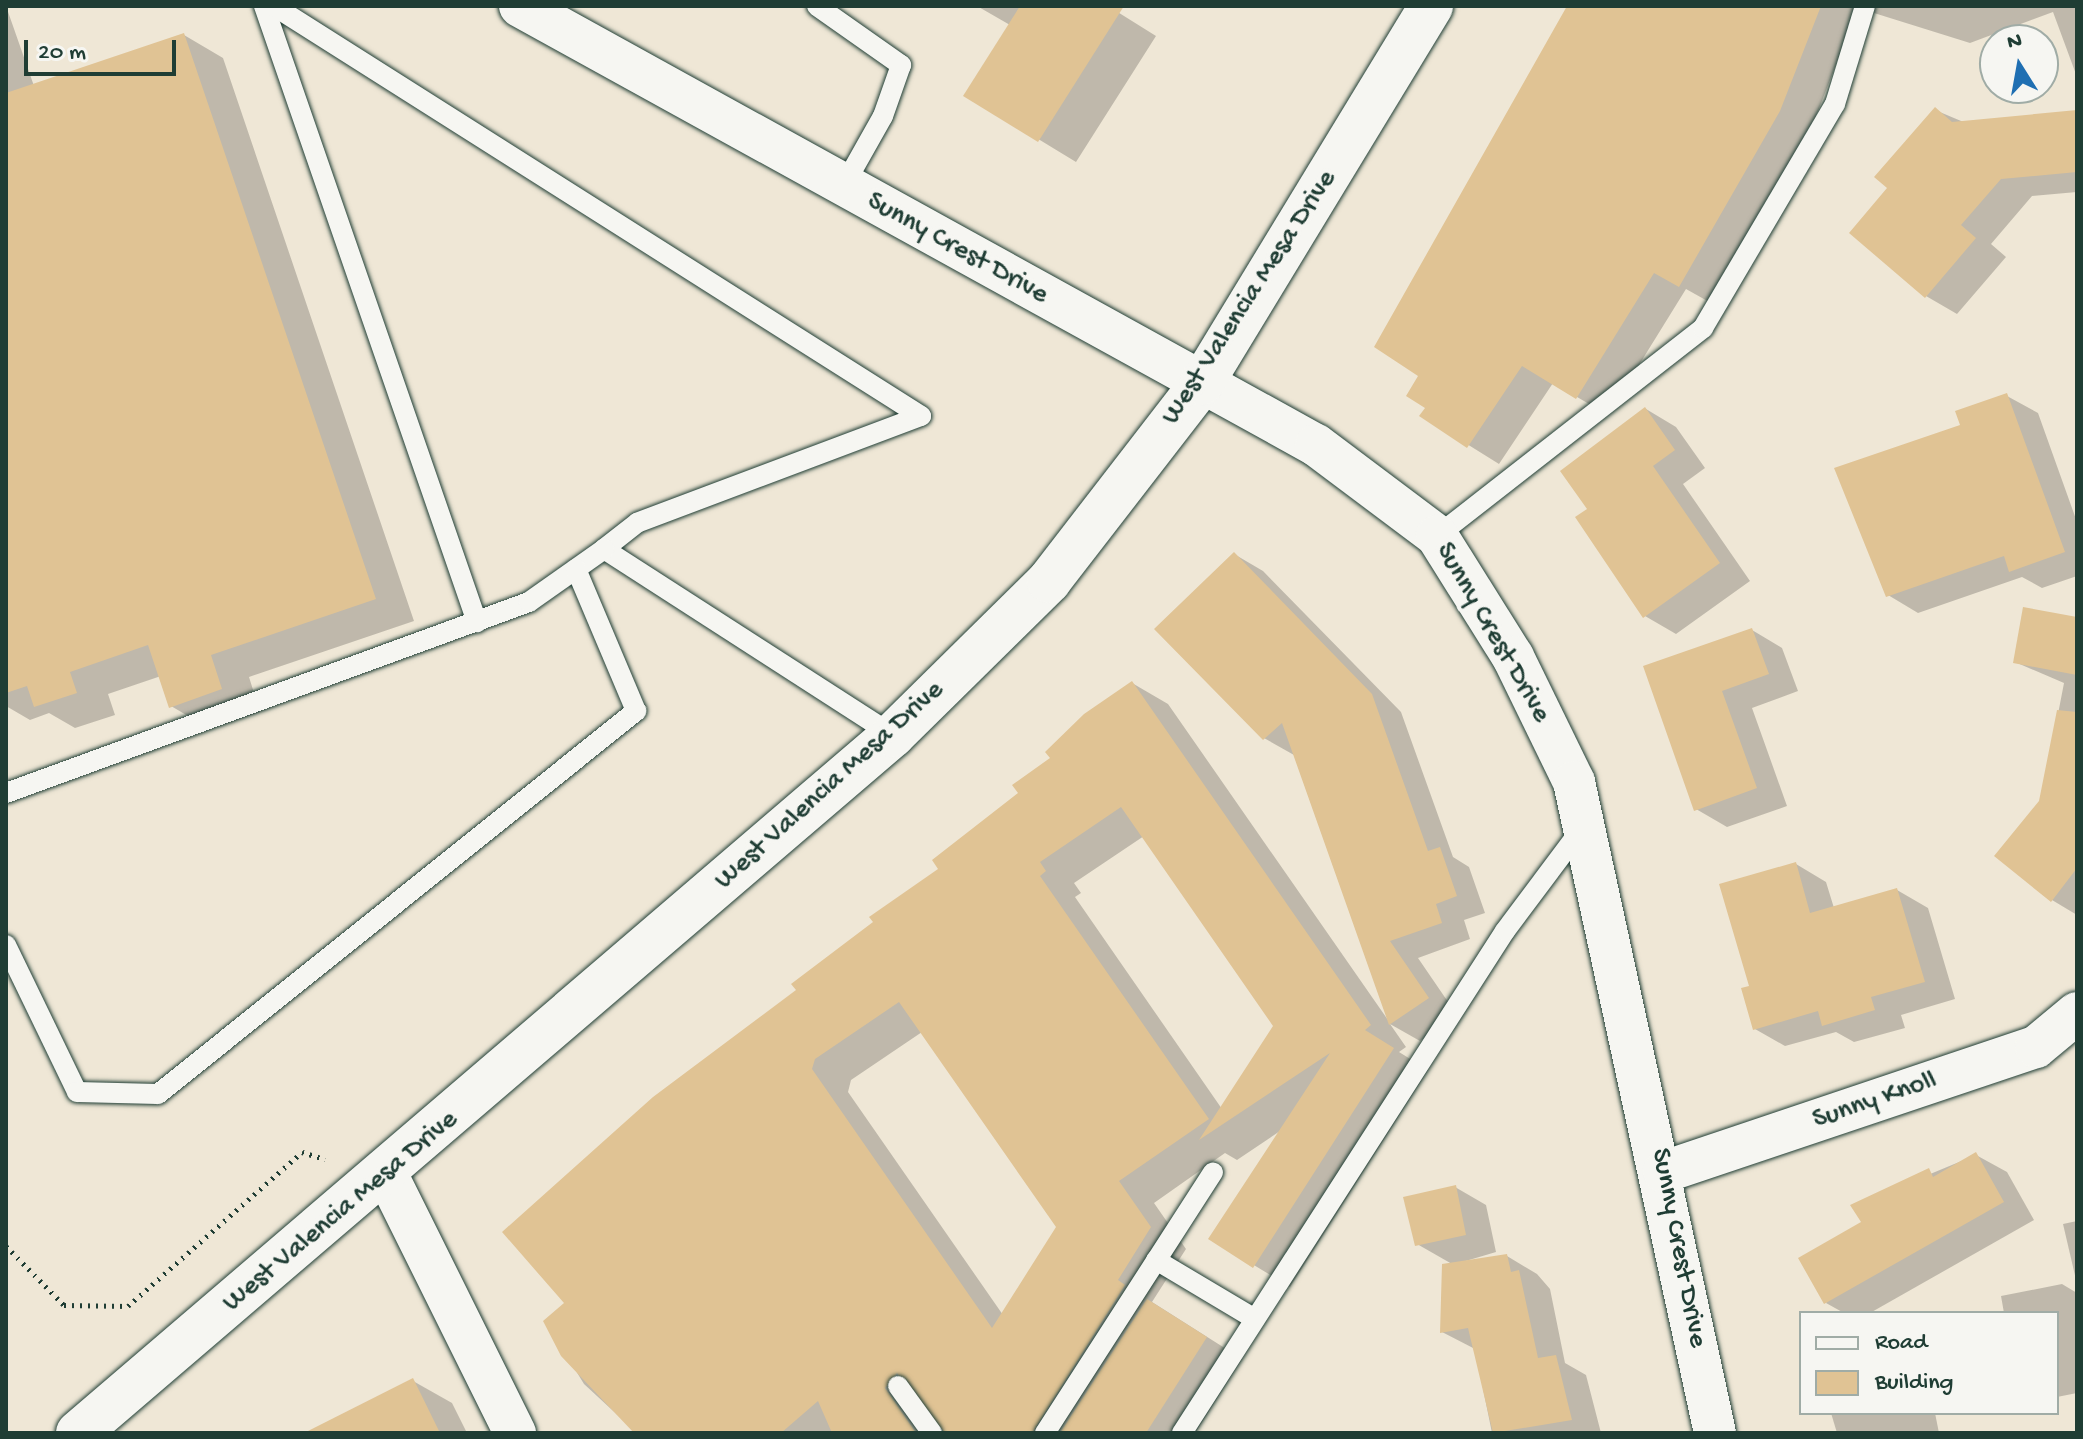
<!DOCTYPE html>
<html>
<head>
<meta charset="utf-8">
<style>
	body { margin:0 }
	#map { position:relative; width:2083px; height:1439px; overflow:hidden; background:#efe7d6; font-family:"Gochi Hand",sans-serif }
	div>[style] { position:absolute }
	.shadow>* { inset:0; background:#0003 }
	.building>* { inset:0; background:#e0c394 }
	.path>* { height:5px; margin-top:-2.5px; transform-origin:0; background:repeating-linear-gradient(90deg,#1f3d34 0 2px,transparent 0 8px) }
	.roads { filter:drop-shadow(0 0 2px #1f3d34) drop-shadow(0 0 2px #1f3d34) }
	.service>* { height:20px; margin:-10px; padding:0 10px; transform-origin:10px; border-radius:10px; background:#f6f6f2 }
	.minor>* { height:42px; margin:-21px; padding:0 21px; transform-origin:21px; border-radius:21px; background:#f6f6f2 }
	.tertiary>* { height:44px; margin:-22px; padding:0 22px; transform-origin:22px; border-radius:22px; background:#f6f6f2 }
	span { translate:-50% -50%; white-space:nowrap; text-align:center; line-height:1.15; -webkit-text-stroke:8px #f6f6f2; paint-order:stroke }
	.street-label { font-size:28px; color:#1f3d34 }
	.frame { position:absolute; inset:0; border:8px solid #1f3d34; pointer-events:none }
	.legend { position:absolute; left:1799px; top:1311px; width:260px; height:104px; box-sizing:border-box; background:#f6f6f2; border:2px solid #a0aca6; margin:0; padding:10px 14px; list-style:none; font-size:24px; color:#1f3d34 }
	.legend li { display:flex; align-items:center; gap:16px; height:40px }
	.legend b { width:40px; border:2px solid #a0aca6 }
	.north { position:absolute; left:1979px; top:24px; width:80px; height:80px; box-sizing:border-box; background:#f6f6f2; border:2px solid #a0aca6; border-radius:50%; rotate:349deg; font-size:22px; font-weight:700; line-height:32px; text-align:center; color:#1f3d34 }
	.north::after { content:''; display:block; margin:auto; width:28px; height:36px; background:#1f6fb2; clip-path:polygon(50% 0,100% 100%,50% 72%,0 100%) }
	.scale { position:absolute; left:24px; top:40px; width:152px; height:36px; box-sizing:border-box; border:4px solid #1f3d34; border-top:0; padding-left:10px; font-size:24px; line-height:28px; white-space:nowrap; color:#1f3d34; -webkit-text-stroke:6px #f6f6f2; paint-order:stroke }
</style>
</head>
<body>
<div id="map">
	<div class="shadow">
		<i style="clip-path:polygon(6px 6px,34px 86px,184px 35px,223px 58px,414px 621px,249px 677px,260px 712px,210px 729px,171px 706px,161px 676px,108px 694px,115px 715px,75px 728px,49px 713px,30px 720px,6px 706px)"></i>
		<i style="clip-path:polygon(977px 6px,1108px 6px,1156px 36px,1076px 162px,966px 95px,1010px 25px)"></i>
		<i style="clip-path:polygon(1569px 6px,2077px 6px,2077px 77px,2053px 12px,1970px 43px,1858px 8px,1811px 129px,1711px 303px,1686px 289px,1608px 415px,1553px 383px,1499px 464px,1422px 416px,1428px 408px,1421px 375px,1463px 203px)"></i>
		<i style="clip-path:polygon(1935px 110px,2077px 170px,2077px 192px,2032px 196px,1991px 244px,2006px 257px,1957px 314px,1926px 296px,1890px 188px)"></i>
		<i style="clip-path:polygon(2007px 396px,2038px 413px,2077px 522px,2077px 576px,2042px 588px,2022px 577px,1918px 613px,1888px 595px,1963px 426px)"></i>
		<i style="clip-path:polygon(1646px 409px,1676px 427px,1705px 468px,1683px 484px,1750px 581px,1676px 634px,1645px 616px,1590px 509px)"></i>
		<i style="clip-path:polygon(evenodd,1234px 554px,1263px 571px,1401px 712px,1453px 857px,1469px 867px,1485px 913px,1464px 920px,1470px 939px,1418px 958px,1457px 1015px,1420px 1041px,1390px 1024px,1406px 1047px,1399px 1052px,1428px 1070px,1290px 1287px,1211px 1239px,1283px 1129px,1237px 1160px,1225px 1153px,1154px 1203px,1186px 1249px,1152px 1302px,1242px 1359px,1195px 1433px,943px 1433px,926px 1399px,935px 1433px,637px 1433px,584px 1384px,546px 1322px,567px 1303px,799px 991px,941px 870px,1132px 683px,1168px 704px,1388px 1020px,1294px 755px,1264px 738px,1234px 554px,1144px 836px,1276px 1026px,1222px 1109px,1075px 897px,1081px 893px,1074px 883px,1144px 836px,1234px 554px,922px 1032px,1059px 1227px,1003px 1315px,848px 1092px,851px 1080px,922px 1032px)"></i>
		<i style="clip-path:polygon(2077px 619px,2077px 915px,2052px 900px,2041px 802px,2064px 683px,2015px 662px)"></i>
		<i style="clip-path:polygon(1752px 630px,1782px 648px,1798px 691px,1752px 708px,1787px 806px,1727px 827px,1696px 809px,1645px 668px)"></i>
		<i style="clip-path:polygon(1796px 864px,1826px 882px,1834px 908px,1897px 890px,1928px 908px,1955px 999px,1901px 1015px,1905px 1028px,1854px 1042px,1836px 1032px,1785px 1046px,1755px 1029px,1751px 987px)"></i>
		<i style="clip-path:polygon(1976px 1155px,2007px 1172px,2034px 1220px,1870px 1313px,1844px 1313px,1826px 1303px,1864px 1223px,1853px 1206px)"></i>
		<i style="clip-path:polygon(1455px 1187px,1486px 1205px,1496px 1252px,1459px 1263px,1507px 1256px,1537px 1274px,1550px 1289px,1565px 1363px,1586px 1375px,1601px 1433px,1492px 1433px,1475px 1349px,1442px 1332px,1452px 1264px,1417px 1244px)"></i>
		<i style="clip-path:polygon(2077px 1221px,2077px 1284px,2063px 1224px)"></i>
		<i style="clip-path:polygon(2062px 1284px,2077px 1293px,2077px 1393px,2057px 1397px,2057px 1313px,2004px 1313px,2001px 1296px)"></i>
		<i style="clip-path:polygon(413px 1381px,452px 1403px,467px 1433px,307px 1433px)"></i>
		<i style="clip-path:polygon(1831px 1413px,1935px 1413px,1939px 1433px,1837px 1433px)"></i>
	</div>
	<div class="building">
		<i style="clip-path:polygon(1020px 6px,1124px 6px,1038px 142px,963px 96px)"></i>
		<i style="clip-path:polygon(1567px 6px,1821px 6px,1780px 111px,1679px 287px,1654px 273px,1576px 399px,1522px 366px,1467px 448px,1419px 416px,1425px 408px,1406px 396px,1418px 376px,1374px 347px)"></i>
		<i style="clip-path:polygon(184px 33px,376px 599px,211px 655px,222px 689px,169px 708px,148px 645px,70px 672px,77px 693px,34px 707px,27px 686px,6px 693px,6px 93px)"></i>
		<i style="clip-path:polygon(1935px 107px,1952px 122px,2077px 110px,2077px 172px,2001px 179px,1961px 225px,1976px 238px,1925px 298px,1849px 233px,1887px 188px,1874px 177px)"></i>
		<i style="clip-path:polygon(2007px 393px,2065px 552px,2009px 572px,2004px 556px,1886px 597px,1834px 468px,1960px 425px,1955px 411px)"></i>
		<i style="clip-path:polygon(1645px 407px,1675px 450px,1653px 466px,1720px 563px,1643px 618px,1575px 517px,1587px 509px,1560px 471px)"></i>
		<i style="clip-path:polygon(1234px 552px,1372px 694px,1428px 851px,1440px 847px,1457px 896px,1436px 904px,1442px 923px,1390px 941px,1429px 998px,1389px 1025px,1282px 723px,1263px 740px,1154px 629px)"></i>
		<i style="clip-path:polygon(2023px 607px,2077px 617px,2077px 675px,2013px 663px)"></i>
		<i style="clip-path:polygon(1752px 628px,1769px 674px,1722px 691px,1757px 788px,1694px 811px,1643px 666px)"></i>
		<i style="clip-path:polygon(evenodd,1132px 681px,1371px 1025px,1365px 1030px,1394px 1048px,1253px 1268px,1208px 1239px,1330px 1053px,1199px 1140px,1273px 1026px,1121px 807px,1040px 862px,1046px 871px,1040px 876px,1209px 1119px,1119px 1181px,1151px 1227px,1118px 1280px,1125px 1285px,1032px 1433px,945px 1433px,897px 1373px,885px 1388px,916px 1433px,832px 1433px,818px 1401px,781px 1433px,634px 1433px,561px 1356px,543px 1321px,564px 1303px,502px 1232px,653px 1097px,796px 990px,791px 984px,873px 922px,869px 917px,938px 869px,932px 860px,1018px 793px,1012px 785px,1050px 758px,1045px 752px,1084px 714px,1132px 681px,899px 1002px,1056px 1227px,992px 1328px,812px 1069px,815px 1059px,899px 1002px)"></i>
		<i style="clip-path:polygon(2057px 710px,2077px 712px,2077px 868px,2051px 902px,1994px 856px,2039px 801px)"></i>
		<i style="clip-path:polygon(1796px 862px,1810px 913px,1897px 888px,1925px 982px,1871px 997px,1875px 1010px,1822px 1026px,1818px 1011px,1753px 1030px,1741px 988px,1749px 986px,1719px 884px)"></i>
		<i style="clip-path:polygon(1976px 1152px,2004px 1202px,1824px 1304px,1798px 1258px,1861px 1222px,1850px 1205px,1929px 1168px,1933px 1177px)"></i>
		<i style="clip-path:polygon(1456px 1185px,1466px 1235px,1415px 1246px,1403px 1197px)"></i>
		<i style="clip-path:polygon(1507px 1254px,1511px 1272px,1519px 1270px,1538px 1358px,1556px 1355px,1572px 1420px,1493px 1433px,1468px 1328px,1440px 1333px,1442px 1264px)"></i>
		<i style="clip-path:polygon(1147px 1299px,1207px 1337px,1146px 1433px,1060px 1433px)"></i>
		<i style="clip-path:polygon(413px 1378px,440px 1433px,304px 1433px)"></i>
	</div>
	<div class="path">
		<i style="left:6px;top:1246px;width:83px;rotate:45.5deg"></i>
		<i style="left:64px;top:1305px;width:64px;rotate:0.9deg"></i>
		<i style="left:128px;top:1306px;width:232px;rotate:-41.5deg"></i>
		<i style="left:302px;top:1152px;width:24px;rotate:17deg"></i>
	</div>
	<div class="roads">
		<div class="service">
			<i style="left:264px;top:6px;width:652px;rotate:70.93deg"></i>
			<i style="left:274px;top:6px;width:766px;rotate:32.36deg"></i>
			<i style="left:921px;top:416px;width:303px;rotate:159.4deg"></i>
			<i style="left:637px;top:523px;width:42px;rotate:141.8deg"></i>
			<i style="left:604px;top:549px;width:344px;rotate:32.8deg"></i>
			<i style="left:817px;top:6px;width:103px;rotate:35.1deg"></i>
			<i style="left:901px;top:65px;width:54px;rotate:109.4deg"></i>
			<i style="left:883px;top:116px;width:81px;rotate:119.4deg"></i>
			<i style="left:1437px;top:536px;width:338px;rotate:-38deg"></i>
			<i style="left:1703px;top:328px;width:260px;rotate:-59.5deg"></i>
			<i style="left:1835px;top:104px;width:102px;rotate:-73deg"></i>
			<i style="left:6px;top:793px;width:557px;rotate:-20.06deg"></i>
			<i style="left:529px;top:602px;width:92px;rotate:-35.2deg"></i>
			<i style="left:6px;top:945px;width:163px;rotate:64.2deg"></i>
			<i style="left:77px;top:1092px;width:81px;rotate:1.4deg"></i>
			<i style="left:158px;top:1094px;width:613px;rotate:-38.7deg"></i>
			<i style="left:636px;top:711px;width:154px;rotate:-112.9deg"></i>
			<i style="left:1156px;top:1260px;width:115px;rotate:30.8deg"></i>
			<i style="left:898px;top:1386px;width:58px;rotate:54.1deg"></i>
			<i style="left:1045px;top:1433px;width:310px;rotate:-57.2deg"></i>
			<i style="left:1182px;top:1433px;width:597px;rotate:-57.24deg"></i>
			<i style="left:1505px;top:931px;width:129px;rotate:-53.2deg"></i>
		</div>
		<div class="minor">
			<i style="left:520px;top:6px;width:909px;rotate:28.88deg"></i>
			<i style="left:1316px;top:445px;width:151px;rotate:36.9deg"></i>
			<i style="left:1437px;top:536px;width:143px;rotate:57.9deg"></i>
			<i style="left:1513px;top:657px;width:139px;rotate:64deg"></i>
			<i style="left:1574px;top:782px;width:666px;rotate:77.78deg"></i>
			<i style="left:1664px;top:1172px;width:392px;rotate:-18.6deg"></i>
			<i style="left:2036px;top:1047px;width:53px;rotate:-39.7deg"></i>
			<i style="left:387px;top:1175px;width:288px;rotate:63.6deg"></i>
		</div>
		<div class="tertiary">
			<i style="left:78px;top:1433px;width:1073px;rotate:-40.58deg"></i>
			<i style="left:893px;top:735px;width:219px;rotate:-44.6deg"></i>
			<i style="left:1049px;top:581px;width:250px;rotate:-52.3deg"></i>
			<i style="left:1202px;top:383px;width:441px;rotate:-58.7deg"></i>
		</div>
	</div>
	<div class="street-label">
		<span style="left:957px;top:249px;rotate:29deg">Sunny Crest Drive</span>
		<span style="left:1250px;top:298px;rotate:-57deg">West Valencia Mesa Drive</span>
		<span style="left:1492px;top:633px;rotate:60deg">Sunny Crest Drive</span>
		<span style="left:830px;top:786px;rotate:-42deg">West Valencia Mesa Drive</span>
		<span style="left:1875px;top:1101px;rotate:-19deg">Sunny Knoll</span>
		<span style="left:341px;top:1212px;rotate:-40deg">West Valencia Mesa Drive</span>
		<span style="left:1678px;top:1248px;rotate:79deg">Sunny Crest Drive</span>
	</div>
	<div class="frame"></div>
	<ul class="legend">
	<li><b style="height:10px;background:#f6f6f2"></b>Road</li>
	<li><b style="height:22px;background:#e0c394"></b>Building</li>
	</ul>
	<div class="north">N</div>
	<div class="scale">20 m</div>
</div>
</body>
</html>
